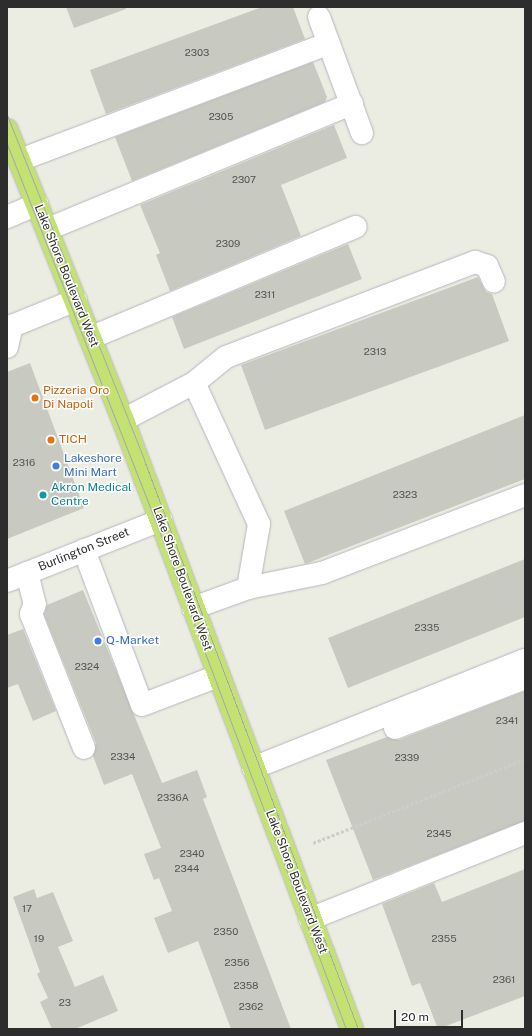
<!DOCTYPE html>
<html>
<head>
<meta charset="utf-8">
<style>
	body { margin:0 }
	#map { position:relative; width:532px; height:1036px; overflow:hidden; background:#ecede2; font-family:"Public Sans",sans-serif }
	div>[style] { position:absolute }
	.building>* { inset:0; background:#c8c9c0 }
	.path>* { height:2.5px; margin-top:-1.25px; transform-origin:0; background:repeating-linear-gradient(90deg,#cdcdcd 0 3px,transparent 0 5px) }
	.roads { filter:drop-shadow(0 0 1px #b8b5bf) drop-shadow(0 0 1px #b8b5bf) }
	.minor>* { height:22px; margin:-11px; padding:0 11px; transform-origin:11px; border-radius:11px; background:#fff }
	.major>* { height:22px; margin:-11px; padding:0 11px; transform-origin:11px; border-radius:11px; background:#c3e272 }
	.tram>* { height:1px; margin:-0.5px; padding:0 0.5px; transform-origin:0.5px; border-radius:0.5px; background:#aba5b5 }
	.dots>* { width:11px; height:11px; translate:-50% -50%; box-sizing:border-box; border:2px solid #fff; border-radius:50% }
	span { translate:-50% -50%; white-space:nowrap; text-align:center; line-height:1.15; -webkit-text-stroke:3px #fff; paint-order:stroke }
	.number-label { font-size:10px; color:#545452 }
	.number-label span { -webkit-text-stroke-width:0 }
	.street-label { font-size:12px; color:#2d2d2d }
	.food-label { font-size:12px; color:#c56008 }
	.left { translate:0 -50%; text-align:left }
	.shop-label { font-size:12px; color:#366cbe }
	.culture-label { font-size:12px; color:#0d838f }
	.frame { position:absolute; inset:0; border:8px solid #2d2d2d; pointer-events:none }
	.scale { position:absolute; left:394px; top:1010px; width:69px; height:18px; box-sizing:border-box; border:2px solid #2d2d2d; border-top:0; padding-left:5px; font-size:12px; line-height:14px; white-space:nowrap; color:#2d2d2d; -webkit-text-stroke:3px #fff; paint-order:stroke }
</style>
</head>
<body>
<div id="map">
	<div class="building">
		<i style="clip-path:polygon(66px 7px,125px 7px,126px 9px,74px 28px)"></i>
		<i style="clip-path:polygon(262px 7px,293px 7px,305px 39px,106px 114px,90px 70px)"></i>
		<i style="clip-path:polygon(313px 62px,327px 97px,325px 102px,132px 181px,115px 137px)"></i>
		<i style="clip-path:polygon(334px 125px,347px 158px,281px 185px,301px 236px,170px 291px,156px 255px,160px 253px,140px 205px)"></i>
		<i style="clip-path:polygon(348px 244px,362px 279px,184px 349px,172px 317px)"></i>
		<i style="clip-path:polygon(478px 277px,486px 292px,492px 294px,509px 341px,265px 430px,241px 365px)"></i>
		<i style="clip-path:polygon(30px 363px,84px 508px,7px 539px,7px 372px)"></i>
		<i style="clip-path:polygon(525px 415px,525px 479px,305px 564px,284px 511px)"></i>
		<i style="clip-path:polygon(525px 559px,525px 617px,348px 688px,328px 638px)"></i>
		<i style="clip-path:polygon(83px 590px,162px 783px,197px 770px,207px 797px,203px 799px,291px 1029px,231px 1029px,198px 941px,168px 953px,154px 918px,172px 911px,159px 878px,154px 880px,144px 854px,161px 848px,132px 774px,104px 785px,93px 756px,96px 743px,44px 614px,47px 605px)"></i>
		<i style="clip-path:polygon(23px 629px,56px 711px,33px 721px,18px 684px,7px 688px,7px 635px)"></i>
		<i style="clip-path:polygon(525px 691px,525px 821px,373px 880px,326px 760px,387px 737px,399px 740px)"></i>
		<i style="clip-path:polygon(525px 869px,525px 996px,438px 1029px,420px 983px,412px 986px,382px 904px,434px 883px,442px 902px)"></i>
		<i style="clip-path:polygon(34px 889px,37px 898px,53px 892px,73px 941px,58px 947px,75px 987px,103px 975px,118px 1011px,75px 1029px,52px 1029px,40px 1002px,48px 998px,37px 974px,40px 972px,13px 897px)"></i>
	</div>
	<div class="path">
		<i style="left:313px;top:843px;width:228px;rotate:-21.6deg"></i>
	</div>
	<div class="roads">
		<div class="minor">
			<i style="left:319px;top:17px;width:124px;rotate:69.7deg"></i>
			<i style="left:20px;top:160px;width:330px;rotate:-20.7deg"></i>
			<i style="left:7px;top:217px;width:33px;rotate:-23deg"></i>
			<i style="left:48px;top:229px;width:329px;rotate:-22.4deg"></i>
			<i style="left:90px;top:338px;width:288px;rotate:-22.7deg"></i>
			<i style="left:7px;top:347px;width:22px;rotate:-77deg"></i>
			<i style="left:12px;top:326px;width:69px;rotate:-22.1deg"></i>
			<i style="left:123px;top:420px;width:80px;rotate:-27.5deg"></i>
			<i style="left:194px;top:383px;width:41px;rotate:-39.1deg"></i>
			<i style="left:226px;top:357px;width:267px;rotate:-20.9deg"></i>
			<i style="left:475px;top:262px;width:13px;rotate:18deg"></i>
			<i style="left:487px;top:266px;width:17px;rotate:66deg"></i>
			<i style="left:84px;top:550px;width:165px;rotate:69.5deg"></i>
			<i style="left:142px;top:705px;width:81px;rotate:-20.9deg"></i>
			<i style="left:27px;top:573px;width:32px;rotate:76deg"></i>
			<i style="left:35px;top:604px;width:11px;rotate:112deg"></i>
			<i style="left:31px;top:614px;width:144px;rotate:68.4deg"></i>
			<i style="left:7px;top:581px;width:166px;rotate:-21.6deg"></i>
			<i style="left:248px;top:588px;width:76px;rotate:-11.5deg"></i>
			<i style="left:322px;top:573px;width:217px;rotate:-21deg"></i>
			<i style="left:193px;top:608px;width:59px;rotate:-20deg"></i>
			<i style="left:248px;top:588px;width:65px;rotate:-80.2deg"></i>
			<i style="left:259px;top:524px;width:155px;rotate:-114.7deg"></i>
			<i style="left:395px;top:728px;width:139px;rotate:-21deg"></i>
			<i style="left:253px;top:768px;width:293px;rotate:-21.7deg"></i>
			<i style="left:310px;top:919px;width:232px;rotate:-21.8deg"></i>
		</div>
		<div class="major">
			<i style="left:7px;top:130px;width:312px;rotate:68.2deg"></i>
			<i style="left:123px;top:420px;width:651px;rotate:69.39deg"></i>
		</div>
	</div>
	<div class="tram">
		<i style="left:7px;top:115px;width:371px;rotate:68.3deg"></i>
		<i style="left:144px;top:460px;width:608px;rotate:69.39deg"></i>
		<i style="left:7px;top:144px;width:406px;rotate:68.5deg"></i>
		<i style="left:156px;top:522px;width:541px;rotate:69.46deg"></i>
	</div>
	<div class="dots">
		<i style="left:35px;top:398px;background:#e8710a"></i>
		<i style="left:51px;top:440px;background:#e8710a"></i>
		<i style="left:56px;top:466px;background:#3f7fe0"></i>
		<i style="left:43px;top:495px;background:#0f9aa8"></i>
		<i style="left:98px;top:641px;background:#3f7fe0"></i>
	</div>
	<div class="number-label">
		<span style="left:197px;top:53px">2303</span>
		<span style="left:221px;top:117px">2305</span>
		<span style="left:244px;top:180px">2307</span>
		<span style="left:228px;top:244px">2309</span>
		<span style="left:265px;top:295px">2311</span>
		<span style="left:375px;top:352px">2313</span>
		<span style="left:24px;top:463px">2316</span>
		<span style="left:405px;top:495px">2323</span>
		<span style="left:427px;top:628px">2335</span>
		<span style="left:87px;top:667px">2324</span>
		<span style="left:507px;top:721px">2341</span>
		<span style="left:123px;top:757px">2334</span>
		<span style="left:407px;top:758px">2339</span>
		<span style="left:173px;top:798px">2336A</span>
		<span style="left:439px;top:834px">2345</span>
		<span style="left:192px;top:854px">2340</span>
		<span style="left:187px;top:869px">2344</span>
		<span style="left:27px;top:909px">17</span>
		<span style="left:226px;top:932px">2350</span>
		<span style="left:39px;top:939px">19</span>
		<span style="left:444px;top:939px">2355</span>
		<span style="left:237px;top:963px">2356</span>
		<span style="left:504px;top:980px">2361</span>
		<span style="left:246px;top:986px">2358</span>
		<span style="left:65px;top:1003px">23</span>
		<span style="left:251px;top:1007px">2362</span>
	</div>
	<div class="street-label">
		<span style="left:66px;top:276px;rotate:68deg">Lake Shore Boulevard West</span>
		<span style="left:84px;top:550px;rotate:-22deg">Burlington Street</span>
		<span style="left:182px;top:579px;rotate:70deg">Lake Shore Boulevard West</span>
		<span style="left:296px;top:882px;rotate:69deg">Lake Shore Boulevard West</span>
	</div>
	<div class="food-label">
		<span class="left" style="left:43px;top:398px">Pizzeria Oro<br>Di Napoli</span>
		<span class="left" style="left:59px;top:440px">TICH</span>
	</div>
	<div class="shop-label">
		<span class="left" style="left:64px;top:466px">Lakeshore<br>Mini Mart</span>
		<span class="left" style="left:106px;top:641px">Q-Market</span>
	</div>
	<div class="culture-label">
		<span class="left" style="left:51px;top:495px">Akron Medical<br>Centre</span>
	</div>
	<div class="frame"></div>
	<div class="scale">20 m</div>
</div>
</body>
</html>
